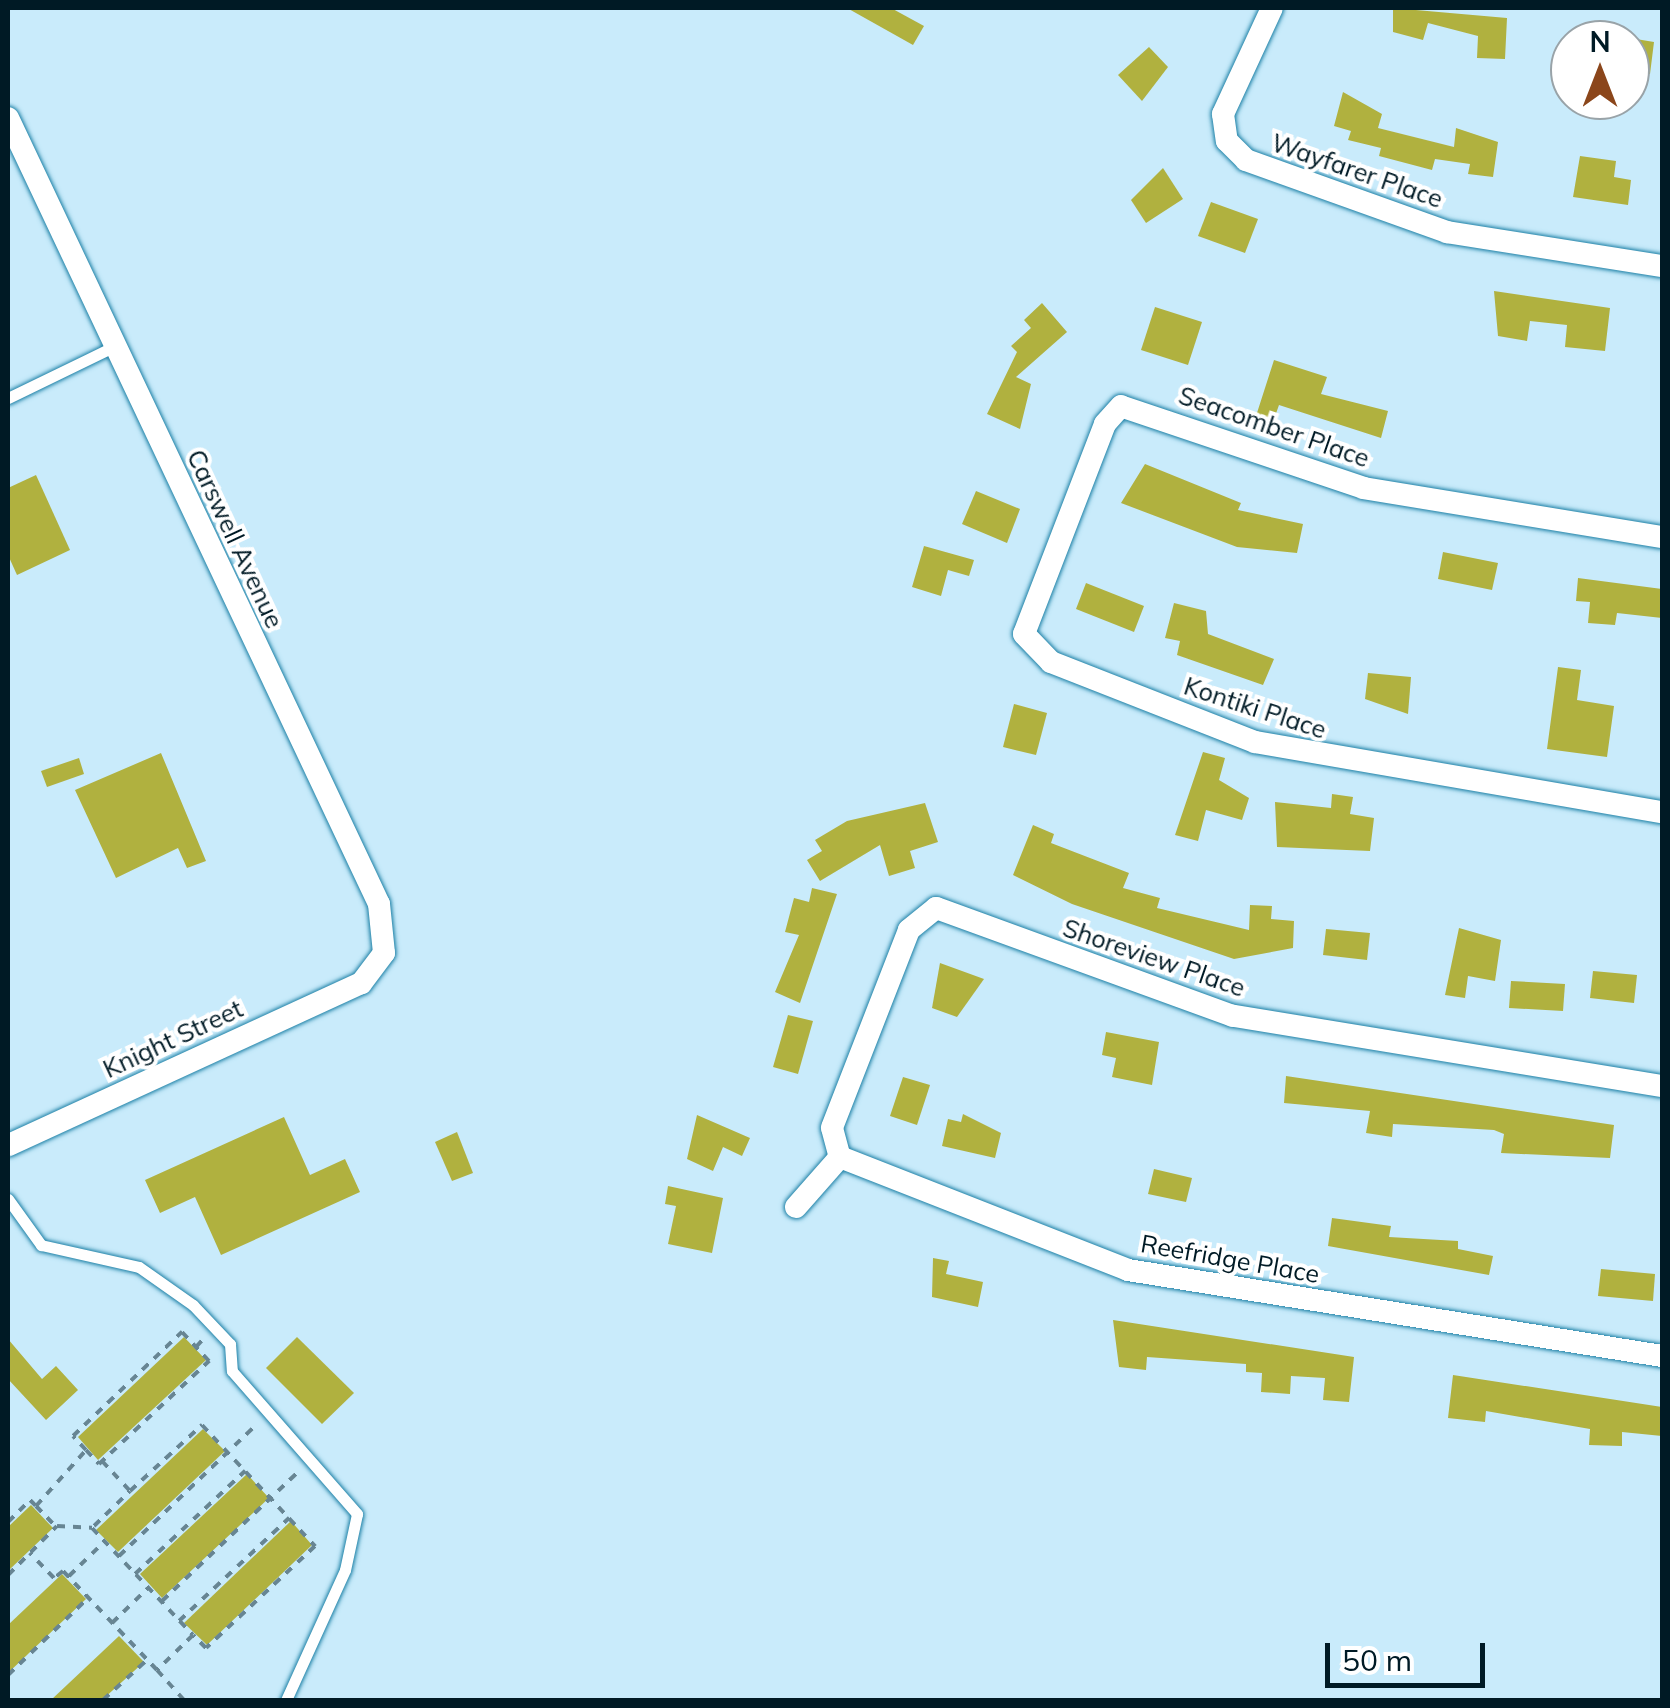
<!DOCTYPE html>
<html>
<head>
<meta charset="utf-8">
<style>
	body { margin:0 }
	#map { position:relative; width:1670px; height:1708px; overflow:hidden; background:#c9ebfb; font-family:Mulish,sans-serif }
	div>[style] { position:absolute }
	.building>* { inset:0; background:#b0b13f }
	.path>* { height:4px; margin-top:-2px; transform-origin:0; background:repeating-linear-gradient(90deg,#678593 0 8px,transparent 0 16px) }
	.roads { filter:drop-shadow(0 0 2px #1c80a6) drop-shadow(0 0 2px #1c80a6) }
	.service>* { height:11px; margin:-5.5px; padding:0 5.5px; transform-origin:5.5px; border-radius:5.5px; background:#fff }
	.minor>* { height:22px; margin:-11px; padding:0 11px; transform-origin:11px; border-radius:11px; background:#fff }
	span { translate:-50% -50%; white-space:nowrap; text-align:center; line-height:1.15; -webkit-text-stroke:8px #fff; paint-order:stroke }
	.street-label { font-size:25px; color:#001a25 }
	.frame { position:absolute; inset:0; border:10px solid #001a25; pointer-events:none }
	.north { position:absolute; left:1550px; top:20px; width:100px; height:100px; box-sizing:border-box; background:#fff; border:2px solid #99a3a8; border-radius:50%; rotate:0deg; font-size:28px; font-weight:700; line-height:40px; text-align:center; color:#001a25 }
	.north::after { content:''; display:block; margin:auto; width:35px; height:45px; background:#8b461b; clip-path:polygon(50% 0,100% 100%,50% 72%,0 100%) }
	.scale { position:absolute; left:1325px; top:1643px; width:160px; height:45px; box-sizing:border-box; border:5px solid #001a25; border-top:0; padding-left:12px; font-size:30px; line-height:35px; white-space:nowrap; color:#001a25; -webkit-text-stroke:8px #fff; paint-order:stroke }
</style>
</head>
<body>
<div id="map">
	<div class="building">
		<i style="clip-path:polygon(847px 8px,891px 8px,924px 26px,913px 45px)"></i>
		<i style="clip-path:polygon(1393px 8px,1507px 18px,1505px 59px,1477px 58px,1478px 36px,1428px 23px,1423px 40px,1393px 32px)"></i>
		<i style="clip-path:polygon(1630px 38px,1654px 42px,1650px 74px,1630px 71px)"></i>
		<i style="clip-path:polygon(1149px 47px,1168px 67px,1142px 101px,1118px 75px)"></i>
		<i style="clip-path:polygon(1343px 92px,1382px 114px,1378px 128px,1454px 147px,1456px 128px,1498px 142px,1493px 177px,1468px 174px,1470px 164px,1435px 159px,1432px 170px,1379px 156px,1381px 148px,1348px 140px,1351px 131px,1334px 126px)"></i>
		<i style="clip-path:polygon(1580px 156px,1616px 161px,1614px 177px,1631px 180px,1628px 205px,1573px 197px)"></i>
		<i style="clip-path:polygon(1163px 168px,1183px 199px,1146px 223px,1131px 200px)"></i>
		<i style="clip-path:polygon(1211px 202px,1258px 219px,1245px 253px,1198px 236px)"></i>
		<i style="clip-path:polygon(1494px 291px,1610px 308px,1605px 351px,1565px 347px,1567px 325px,1530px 321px,1527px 341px,1498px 336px)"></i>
		<i style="clip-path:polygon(1042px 303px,1067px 332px,1016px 377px,1031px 384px,1020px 429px,987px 414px,1017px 352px,1011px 346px,1031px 328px,1024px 320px)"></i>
		<i style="clip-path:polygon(1155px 307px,1202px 322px,1188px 365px,1141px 350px)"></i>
		<i style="clip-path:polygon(1274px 360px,1327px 377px,1321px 394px,1388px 411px,1381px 438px,1279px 405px,1273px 422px,1256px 416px)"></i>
		<i style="clip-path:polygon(1145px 464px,1241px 503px,1238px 510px,1303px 524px,1297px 553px,1237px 547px,1121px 503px)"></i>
		<i style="clip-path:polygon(36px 475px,70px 550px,17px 575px,8px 555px,8px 488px)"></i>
		<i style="clip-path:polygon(976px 491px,1020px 509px,1007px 543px,962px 524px)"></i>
		<i style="clip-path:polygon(924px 546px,974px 560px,969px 576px,948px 570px,941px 596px,912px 587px)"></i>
		<i style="clip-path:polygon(1443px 552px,1498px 563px,1492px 590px,1438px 579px)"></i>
		<i style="clip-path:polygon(1578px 578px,1662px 589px,1662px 618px,1617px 613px,1615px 625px,1588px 623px,1590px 602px,1576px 601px)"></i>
		<i style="clip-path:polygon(1086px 583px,1144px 606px,1134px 632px,1076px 609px)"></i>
		<i style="clip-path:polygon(1174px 603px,1206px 611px,1208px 634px,1274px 659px,1263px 685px,1177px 655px,1180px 641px,1165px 638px)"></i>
		<i style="clip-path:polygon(1558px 667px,1581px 670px,1577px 700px,1614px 706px,1607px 757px,1547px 749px)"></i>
		<i style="clip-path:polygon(1368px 673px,1411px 677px,1408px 714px,1365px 699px)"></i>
		<i style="clip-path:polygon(1014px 704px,1047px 713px,1036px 755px,1003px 747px)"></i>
		<i style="clip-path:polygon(1203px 752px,1225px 758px,1219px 780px,1249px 798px,1242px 820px,1206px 810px,1198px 841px,1175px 835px)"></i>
		<i style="clip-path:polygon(161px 753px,206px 861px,187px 868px,178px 848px,116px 878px,75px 790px)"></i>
		<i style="clip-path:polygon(79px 758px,84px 774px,47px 787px,41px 771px)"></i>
		<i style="clip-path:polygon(1332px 794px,1353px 797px,1350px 814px,1374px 818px,1370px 851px,1277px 847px,1275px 802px,1331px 808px)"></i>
		<i style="clip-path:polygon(925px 803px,938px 842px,910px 851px,915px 868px,889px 876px,880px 845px,820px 881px,807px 860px,822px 851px,815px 840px,847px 821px)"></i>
		<i style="clip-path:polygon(1033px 825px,1054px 834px,1051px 843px,1129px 873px,1123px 888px,1160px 898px,1157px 908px,1249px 930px,1250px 905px,1272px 906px,1271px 919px,1294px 921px,1293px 948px,1234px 959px,1072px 904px,1013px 875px)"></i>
		<i style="clip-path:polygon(812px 888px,837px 894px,800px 1003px,775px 992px,799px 935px,785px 932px,794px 898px,809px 902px)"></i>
		<i style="clip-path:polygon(1459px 928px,1501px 940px,1495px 981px,1468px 976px,1465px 998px,1445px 995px)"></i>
		<i style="clip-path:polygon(1326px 929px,1370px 933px,1367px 960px,1323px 955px)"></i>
		<i style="clip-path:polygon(940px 963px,984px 979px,957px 1017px,932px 1008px)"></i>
		<i style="clip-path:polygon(1593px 971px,1637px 975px,1634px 1003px,1590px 998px)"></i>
		<i style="clip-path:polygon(1511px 981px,1565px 984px,1563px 1011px,1509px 1008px)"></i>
		<i style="clip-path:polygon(788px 1015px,813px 1021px,798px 1074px,773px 1067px)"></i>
		<i style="clip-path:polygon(1106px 1032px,1159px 1042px,1152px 1085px,1112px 1077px,1116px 1058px,1102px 1055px)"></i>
		<i style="clip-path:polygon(1286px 1076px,1614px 1125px,1610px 1158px,1501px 1153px,1504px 1134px,1494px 1130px,1393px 1124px,1392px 1137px,1366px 1133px,1370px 1111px,1284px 1103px)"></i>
		<i style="clip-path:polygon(903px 1077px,930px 1085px,917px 1125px,890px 1116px)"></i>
		<i style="clip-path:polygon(963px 1114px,1001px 1133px,995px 1158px,942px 1146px,948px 1119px,961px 1122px)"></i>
		<i style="clip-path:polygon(697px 1115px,750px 1138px,742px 1156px,723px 1147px,713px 1171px,687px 1159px)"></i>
		<i style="clip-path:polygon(284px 1117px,310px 1175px,345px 1159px,360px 1192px,221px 1255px,195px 1197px,160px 1213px,145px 1180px)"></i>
		<i style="clip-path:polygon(457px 1132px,473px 1173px,452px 1181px,435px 1142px)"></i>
		<i style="clip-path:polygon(1154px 1169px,1192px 1178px,1186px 1202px,1148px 1194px)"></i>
		<i style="clip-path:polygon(668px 1186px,723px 1198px,712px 1253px,668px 1244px,676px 1206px,665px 1204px)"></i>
		<i style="clip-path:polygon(1332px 1218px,1391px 1226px,1389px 1237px,1458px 1241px,1458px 1249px,1493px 1256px,1489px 1275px,1328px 1246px)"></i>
		<i style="clip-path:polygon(933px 1258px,949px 1261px,946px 1274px,983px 1282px,978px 1307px,932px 1297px)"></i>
		<i style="clip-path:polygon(1601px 1269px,1655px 1274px,1653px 1301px,1598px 1296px)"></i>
		<i style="clip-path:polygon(1113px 1320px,1354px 1357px,1349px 1402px,1323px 1400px,1325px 1378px,1291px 1376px,1290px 1394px,1261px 1392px,1262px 1373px,1246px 1372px,1246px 1364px,1147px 1357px,1146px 1370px,1119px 1367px)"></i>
		<i style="clip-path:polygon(184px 1337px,206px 1360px,98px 1460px,78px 1437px)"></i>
		<i style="clip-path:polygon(297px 1337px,354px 1393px,322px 1424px,266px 1368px)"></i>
		<i style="clip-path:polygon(8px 1339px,42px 1379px,56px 1366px,78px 1390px,46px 1420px,8px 1379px)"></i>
		<i style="clip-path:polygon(1453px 1375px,1662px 1407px,1662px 1436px,1622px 1432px,1622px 1446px,1589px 1445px,1590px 1429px,1486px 1411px,1485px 1422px,1448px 1418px)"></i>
		<i style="clip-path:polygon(203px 1429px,225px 1451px,118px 1552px,96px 1530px)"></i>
		<i style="clip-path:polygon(247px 1474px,269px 1498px,162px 1598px,140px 1574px)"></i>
		<i style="clip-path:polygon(31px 1505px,53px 1528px,8px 1571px,8px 1527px)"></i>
		<i style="clip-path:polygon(291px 1521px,312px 1545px,207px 1645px,184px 1623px)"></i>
		<i style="clip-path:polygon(62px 1574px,86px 1599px,8px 1673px,8px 1625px)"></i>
		<i style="clip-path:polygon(119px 1636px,144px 1662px,102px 1700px,51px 1700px)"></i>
	</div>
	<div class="path">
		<i style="left:86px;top:1450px;width:19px;rotate:47deg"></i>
		<i style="left:99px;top:1464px;width:151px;rotate:-43.1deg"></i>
		<i style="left:209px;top:1361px;width:19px;rotate:-133deg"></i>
		<i style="left:102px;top:1461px;width:41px;rotate:47deg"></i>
		<i style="left:130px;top:1491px;width:98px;rotate:-42.5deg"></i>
		<i style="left:202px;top:1425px;width:166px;rotate:47deg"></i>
		<i style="left:315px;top:1546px;width:149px;rotate:136.9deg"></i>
		<i style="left:206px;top:1648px;width:18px;rotate:-135deg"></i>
		<i style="left:36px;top:1506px;width:29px;rotate:46deg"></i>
		<i style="left:8px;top:1522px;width:31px;rotate:-45deg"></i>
		<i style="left:30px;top:1500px;width:8px;rotate:45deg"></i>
		<i style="left:36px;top:1506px;width:75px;rotate:-48.2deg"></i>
		<i style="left:86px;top:1450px;width:19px;rotate:-133deg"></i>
		<i style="left:73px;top:1436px;width:151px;rotate:-43.7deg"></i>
		<i style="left:182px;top:1332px;width:21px;rotate:47deg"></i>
		<i style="left:196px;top:1347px;width:12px;rotate:-48deg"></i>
		<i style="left:94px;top:1526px;width:50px;rotate:-44.2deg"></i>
		<i style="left:119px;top:1556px;width:190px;rotate:-43.7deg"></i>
		<i style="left:135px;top:1574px;width:151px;rotate:-43.1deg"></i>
		<i style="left:8px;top:1575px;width:69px;rotate:-45deg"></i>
		<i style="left:57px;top:1526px;width:35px;rotate:3deg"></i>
		<i style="left:92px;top:1528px;width:147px;rotate:46.7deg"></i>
		<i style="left:193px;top:1635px;width:50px;rotate:135.8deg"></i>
		<i style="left:157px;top:1670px;width:137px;rotate:-133.5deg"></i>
		<i style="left:63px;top:1571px;width:11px;rotate:142deg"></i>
		<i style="left:54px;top:1578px;width:35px;rotate:-134deg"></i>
		<i style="left:69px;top:1576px;width:50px;rotate:-44.2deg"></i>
		<i style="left:162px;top:1601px;width:190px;rotate:-43.5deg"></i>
		<i style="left:179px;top:1621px;width:151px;rotate:-43.1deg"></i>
		<i style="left:112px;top:1623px;width:50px;rotate:-44.2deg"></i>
		<i style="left:157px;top:1670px;width:40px;rotate:48deg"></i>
		<i style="left:8px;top:1675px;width:111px;rotate:-43.9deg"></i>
		<i style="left:103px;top:1700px;width:59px;rotate:-42.3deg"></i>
	</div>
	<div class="roads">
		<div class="service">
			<i style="left:8px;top:398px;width:119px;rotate:-25.9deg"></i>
			<i style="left:8px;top:1199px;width:57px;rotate:54.3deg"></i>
			<i style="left:41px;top:1245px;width:100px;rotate:12.7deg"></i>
			<i style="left:139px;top:1267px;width:66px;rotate:35.1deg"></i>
			<i style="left:193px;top:1305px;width:54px;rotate:46.5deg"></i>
			<i style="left:230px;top:1344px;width:27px;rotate:86deg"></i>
			<i style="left:232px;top:1371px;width:190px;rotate:48.8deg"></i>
			<i style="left:357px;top:1514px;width:57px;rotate:102.1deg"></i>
			<i style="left:345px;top:1570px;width:143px;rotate:114.4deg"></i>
		</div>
		<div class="minor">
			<i style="left:1272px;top:8px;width:117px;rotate:114.8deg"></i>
			<i style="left:1223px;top:114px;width:27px;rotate:82deg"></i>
			<i style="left:1227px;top:141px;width:27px;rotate:45deg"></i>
			<i style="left:1246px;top:160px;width:214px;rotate:19.7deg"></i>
			<i style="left:1447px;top:232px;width:218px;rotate:9deg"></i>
			<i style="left:8px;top:118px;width:869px;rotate:64.73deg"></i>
			<i style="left:379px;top:904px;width:49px;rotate:84.2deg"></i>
			<i style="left:384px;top:953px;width:38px;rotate:127deg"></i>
			<i style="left:361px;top:983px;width:388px;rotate:155.3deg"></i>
			<i style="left:1662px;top:537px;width:302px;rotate:-170.7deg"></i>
			<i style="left:1364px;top:488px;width:256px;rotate:-161.4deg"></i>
			<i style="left:1121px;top:406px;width:24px;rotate:132deg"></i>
			<i style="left:1105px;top:424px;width:225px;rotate:111.1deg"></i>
			<i style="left:1024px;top:634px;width:39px;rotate:46deg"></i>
			<i style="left:1051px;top:662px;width:219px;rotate:21.4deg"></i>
			<i style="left:1255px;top:742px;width:413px;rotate:9.8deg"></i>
			<i style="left:1662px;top:1086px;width:435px;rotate:-170.7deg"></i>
			<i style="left:1233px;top:1016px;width:316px;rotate:-160deg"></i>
			<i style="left:936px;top:908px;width:35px;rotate:141deg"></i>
			<i style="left:909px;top:930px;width:212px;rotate:111.3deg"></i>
			<i style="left:832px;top:1128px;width:30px;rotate:75deg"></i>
			<i style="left:840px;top:1157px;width:309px;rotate:21.4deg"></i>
			<i style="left:1128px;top:1270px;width:541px;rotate:9.15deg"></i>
			<i style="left:796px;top:1207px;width:67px;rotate:-48.7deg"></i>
		</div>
	</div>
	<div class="street-label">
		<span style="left:1357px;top:171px;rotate:19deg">Wayfarer Place</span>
		<span style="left:1274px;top:427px;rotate:19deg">Seacomber Place</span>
		<span style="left:235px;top:539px;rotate:65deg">Carswell Avenue</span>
		<span style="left:1255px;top:708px;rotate:18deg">Kontiki Place</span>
		<span style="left:1154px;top:958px;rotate:19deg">Shoreview Place</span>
		<span style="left:173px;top:1039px;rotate:-25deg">Knight Street</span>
		<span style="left:1230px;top:1259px;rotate:10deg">Reefridge Place</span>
	</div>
	<div class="frame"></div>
	<div class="north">N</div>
	<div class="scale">50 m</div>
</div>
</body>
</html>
